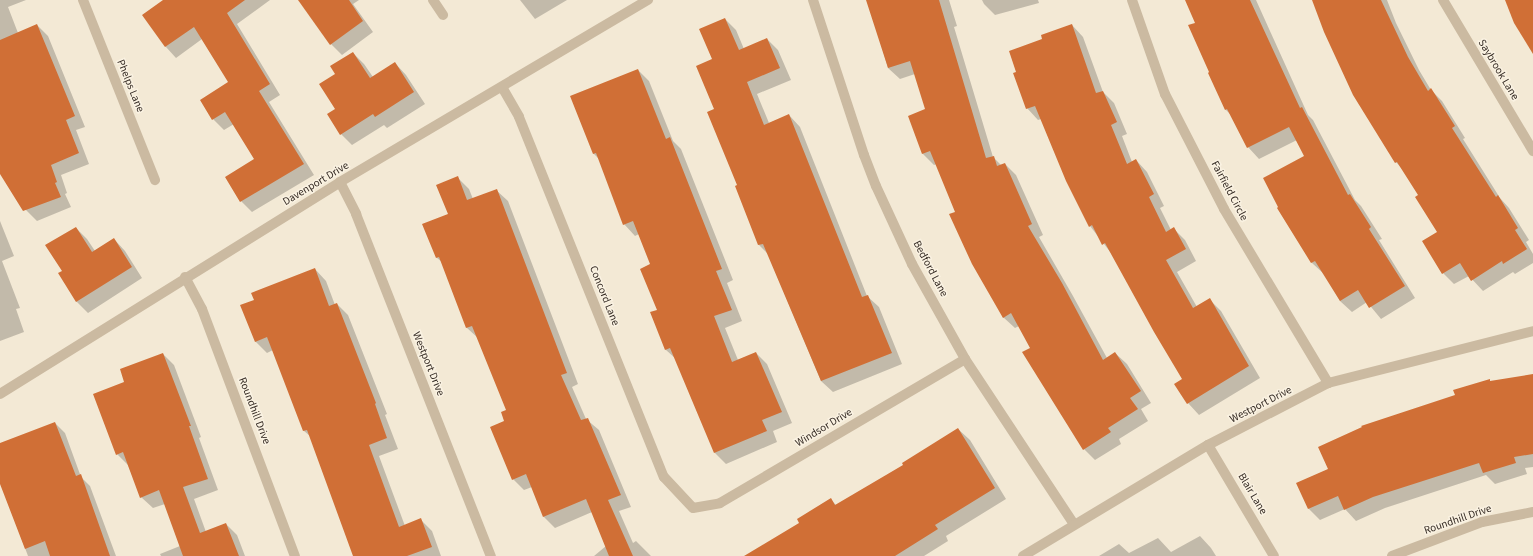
<!DOCTYPE html>
<html>
<head>
<meta charset="utf-8">
<style>
	body { margin:0 }
	#map { position:relative; width:1533px; height:556px; overflow:hidden; background:#f3e9d5; font-family:"Source Sans 3",sans-serif }
	div>[style] { position:absolute }
	.shadow>* { inset:0; background:#0003 }
	.building>* { inset:0; background:#d06f36 }
	.minor>* { height:10px; margin:-5px; padding:0 5px; transform-origin:5px; border-radius:5px; background:#cbbaa1 }
	.tertiary>* { height:10px; margin:-5px; padding:0 5px; transform-origin:5px; border-radius:5px; background:#cbbaa1 }
	span { translate:-50% -50%; white-space:nowrap; text-align:center; line-height:1.15; -webkit-text-stroke:3px #faf2e2; paint-order:stroke }
	.street-label { font-size:11px; color:#352b24 }
</style>
</head>
<body>
<div id="map">
	<div class="shadow">
		<i style="clip-path:polygon(0 0,26px 0,8px 7px,18px 33px,37px 25px,48px 36px,85px 127px,76px 130px,89px 164px,61px 175px,67px 193px,65px 194px,71px 207px,37px 221px,26px 210px,4px 155px,0 138px)"></i>
		<i style="clip-path:polygon(165px 0,270px 0,237px 24px,280px 95px,269px 102px,314px 175px,252px 212px,241px 201px,255px 160px,234px 124px,224px 130px,213px 119px,229px 82px,202px 39px,176px 58px,166px 47px,143px 15px)"></i>
		<i style="clip-path:polygon(299px 0,359px 0,353px 4px,373px 32px,342px 55px,331px 44px)"></i>
		<i style="clip-path:polygon(520px 0,567px 0,535px 19px)"></i>
		<i style="clip-path:polygon(868px 0,949px 0,957px 26px,954px 27px,993px 157px,1001px 165px,1005px 164px,1016px 175px,1043px 235px,1039px 237px,1073px 296px,1107px 358px,1115px 353px,1127px 364px,1151px 403px,1141px 409px,1148px 421px,1119px 439px,1121px 444px,1095px 460px,1084px 449px,1019px 326px,1015px 328px,1003px 317px,956px 212px,937px 164px,934px 165px,923px 154px,926px 110px,915px 74px,900px 79px,888px 68px)"></i>
		<i style="clip-path:polygon(982px 0,1038px 0,1039px 3px,995px 15px,984px 4px)"></i>
		<i style="clip-path:polygon(1194px 0,1256px 0,1308px 115px,1313px 120px,1355px 200px,1361px 206px,1382px 239px,1379px 240px,1415px 298px,1381px 319px,1367px 302px,1352px 312px,1340px 301px,1324px 274px,1312px 263px,1278px 209px,1306px 156px,1297px 140px,1259px 159px,1248px 147px,1232px 116px,1225px 109px,1196px 23px)"></i>
		<i style="clip-path:polygon(1313px 0,1387px 0,1396px 23px,1419px 70px,1431px 90px,1442px 101px,1465px 138px,1463px 139px,1500px 198px,1509px 208px,1529px 240px,1526px 242px,1533px 254px,1533px 263px,1515px 274px,1513px 272px,1483px 291px,1469px 276px,1454px 284px,1443px 273px,1439px 232px,1420px 195px,1403px 170px,1396px 162px)"></i>
		<i style="clip-path:polygon(725px 19px,736px 30px,744px 49px,767px 39px,778px 50px,791px 80px,757px 94px,769px 123px,789px 115px,800px 127px,867px 296px,879px 307px,902px 364px,833px 392px,821px 381px,768px 254px,759px 245px,738px 186px,716px 110px,713px 60px)"></i>
		<i style="clip-path:polygon(1072px 25px,1083px 37px,1103px 92px,1114px 103px,1127px 134px,1122px 136px,1132px 162px,1136px 160px,1147px 172px,1164px 206px,1160px 208px,1171px 230px,1174px 229px,1185px 240px,1196px 261px,1177px 272px,1197px 307px,1210px 300px,1221px 311px,1260px 378px,1199px 415px,1188px 403px,1183px 379px,1111px 253px,1090px 226px,1041px 119px,1038px 120px,1027px 108px,1017px 73px,1044px 40px)"></i>
		<i style="clip-path:polygon(353px 53px,364px 64px,373px 77px,395px 63px,406px 75px,425px 104px,387px 128px,384px 125px,352px 145px,341px 134px,336px 109px)"></i>
		<i style="clip-path:polygon(638px 70px,649px 81px,673px 141px,681px 149px,733px 280px,727px 283px,742px 321px,725px 328px,738px 360px,756px 353px,767px 364px,792px 423px,773px 431px,777px 442px,726px 464px,715px 453px,676px 359px,666px 350px,652px 265px,639px 234px,635px 236px,624px 224px,599px 159px,593px 153px)"></i>
		<i style="clip-path:polygon(457px 177px,469px 189px,473px 199px,496px 190px,508px 201px,578px 384px,572px 387px,586px 419px,599px 430px,631px 507px,619px 511px,633px 543px,636px 541px,651px 556px,594px 556px,606px 546px,592px 512px,555px 528px,544px 517px,532px 487px,524px 490px,513px 479px,505px 421px,507px 411px,478px 338px,467px 328px,442px 262px,437px 258px)"></i>
		<i style="clip-path:polygon(0 221px,14px 256px,2px 261px,20px 308px,16px 309px,24px 332px,0 341px)"></i>
		<i style="clip-path:polygon(76px 228px,87px 239px,95px 251px,114px 239px,125px 251px,142px 278px,88px 313px,76px 301px,63px 271px)"></i>
		<i style="clip-path:polygon(315px 269px,326px 281px,335px 305px,337px 304px,348px 315px,387px 414px,385px 415px,398px 449px,379px 456px,405px 526px,420px 519px,432px 531px,441px 556px,354px 556px,310px 436px,304px 431px,273px 350px,267px 353px,255px 341px,255px 300px)"></i>
		<i style="clip-path:polygon(163px 354px,174px 365px,201px 437px,199px 438px,218px 490px,194px 499px,206px 532px,226px 524px,237px 535px,245px 556px,161px 556px,160px 554px,180px 546px,165px 504px,153px 508px,141px 497px,128px 465px,117px 454px,126px 382px)"></i>
		<i style="clip-path:polygon(1533px 375px,1533px 467px,1525px 468px,1527px 474px,1495px 484px,1486px 475px,1385px 508px,1356px 521px,1345px 509px,1320px 520px,1309px 509px,1298px 483px,1329px 469px,1456px 396px,1489px 380px,1491px 382px)"></i>
		<i style="clip-path:polygon(55px 423px,65px 433px,81px 477px,90px 486px,116px 556px,28px 556px,0 481px,0 444px)"></i>
		<i style="clip-path:polygon(958px 429px,970px 440px,1006px 499px,946px 536px,948px 541px,924px 556px,750px 556px,801px 523px,830px 499px,837px 506px,904px 465px)"></i>
		<i style="clip-path:polygon(1200px 536px,1211px 548px,1216px 556px,1099px 556px,1119px 544px,1129px 553px,1158px 538px,1171px 552px)"></i>
	</div>
	<div class="building">
		<i style="clip-path:polygon(163px 0,245px 0,227px 13px,270px 84px,259px 91px,304px 164px,240px 202px,225px 177px,254px 159px,225px 112px,212px 120px,200px 100px,228px 82px,194px 27px,165px 47px,142px 15px)"></i>
		<i style="clip-path:polygon(298px 0,349px 0,363px 21px,330px 45px)"></i>
		<i style="clip-path:polygon(866px 0,939px 0,986px 158px,994px 156px,997px 166px,1005px 163px,1032px 224px,1028px 226px,1062px 283px,1103px 360px,1115px 352px,1141px 391px,1130px 398px,1138px 409px,1108px 428px,1111px 432px,1083px 450px,1022px 352px,1030px 348px,1011px 313px,1003px 318px,972px 264px,949px 214px,955px 212px,930px 151px,922px 154px,908px 116px,925px 109px,910px 61px,888px 68px)"></i>
		<i style="clip-path:polygon(1185px 0,1250px 0,1300px 108px,1302px 107px,1348px 195px,1350px 194px,1371px 227px,1369px 229px,1405px 286px,1369px 308px,1358px 290px,1340px 301px,1315px 261px,1311px 263px,1277px 208px,1278px 207px,1263px 178px,1304px 156px,1289px 127px,1247px 148px,1227px 109px,1225px 110px,1208px 73px,1209px 72px,1188px 25px,1195px 23px)"></i>
		<i style="clip-path:polygon(1312px 0,1381px 0,1408px 57px,1428px 91px,1431px 88px,1455px 126px,1452px 128px,1496px 197px,1498px 195px,1518px 228px,1515px 230px,1527px 249px,1503px 264px,1502px 261px,1471px 281px,1460px 263px,1442px 274px,1422px 241px,1437px 232px,1415px 197px,1418px 195px,1397px 162px,1395px 163px,1353px 95px,1324px 32px)"></i>
		<i style="clip-path:polygon(1505px 0,1533px 0,1533px 54px,1514px 23px)"></i>
		<i style="clip-path:polygon(725px 18px,739px 50px,767px 38px,780px 68px,747px 82px,764px 125px,789px 114px,862px 297px,868px 295px,892px 353px,821px 381px,763px 244px,758px 245px,735px 186px,737px 185px,707px 112px,714px 109px,696px 66px,712px 59px,699px 29px)"></i>
		<i style="clip-path:polygon(37px 24px,75px 116px,66px 120px,79px 153px,51px 165px,57px 182px,55px 183px,61px 197px,23px 211px,0 174px,0 40px)"></i>
		<i style="clip-path:polygon(1072px 24px,1096px 93px,1103px 91px,1117px 122px,1111px 125px,1127px 164px,1136px 159px,1154px 194px,1149px 197px,1166px 232px,1174px 227px,1186px 249px,1166px 260px,1193px 308px,1210px 298px,1249px 366px,1187px 404px,1174px 384px,1182px 379px,1154px 332px,1105px 243px,1102px 245px,1092px 225px,1089px 227px,1066px 181px,1035px 106px,1026px 109px,1013px 73px,1016px 72px,1009px 51px,1042px 39px,1041px 35px)"></i>
		<i style="clip-path:polygon(353px 52px,370px 78px,395px 62px,414px 92px,375px 117px,373px 114px,340px 135px,327px 114px,335px 109px,319px 84px,335px 74px,330px 66px)"></i>
		<i style="clip-path:polygon(638px 69px,666px 139px,670px 137px,722px 269px,716px 271px,732px 310px,714px 316px,732px 362px,756px 352px,782px 412px,762px 420px,767px 431px,714px 453px,670px 348px,665px 350px,650px 312px,657px 310px,640px 269px,650px 264px,633px 221px,623px 225px,596px 153px,593px 154px,570px 96px)"></i>
		<i style="clip-path:polygon(458px 176px,467px 200px,497px 189px,567px 373px,561px 375px,581px 420px,588px 418px,621px 495px,608px 500px,633px 556px,609px 556px,586px 499px,543px 517px,526px 474px,512px 480px,490px 427px,504px 421px,501px 412px,506px 410px,472px 326px,466px 328px,439px 257px,436px 258px,422px 224px,448px 214px,436px 185px)"></i>
		<i style="clip-path:polygon(76px 227px,92px 252px,114px 238px,132px 267px,76px 302px,58px 273px,62px 271px,45px 245px)"></i>
		<i style="clip-path:polygon(315px 268px,329px 306px,337px 303px,376px 403px,375px 404px,387px 438px,369px 445px,399px 527px,421px 518px,432px 547px,407px 556px,353px 556px,307px 430px,303px 431px,267px 337px,255px 342px,240px 305px,254px 300px,251px 293px)"></i>
		<i style="clip-path:polygon(163px 353px,191px 426px,189px 426px,208px 479px,183px 487px,200px 533px,226px 523px,239px 556px,183px 556px,159px 490px,140px 498px,123px 452px,116px 455px,93px 394px,124px 382px,120px 369px)"></i>
		<i style="clip-path:polygon(1533px 374px,1533px 454px,1514px 457px,1516px 463px,1483px 473px,1479px 463px,1373px 497px,1344px 510px,1338px 496px,1308px 509px,1296px 483px,1328px 469px,1318px 447px,1362px 427px,1361px 426px,1455px 395px,1453px 390px,1490px 379px,1490px 381px)"></i>
		<i style="clip-path:polygon(55px 422px,76px 476px,81px 474px,110px 556px,50px 556px,45px 541px,25px 549px,0 484px,0 443px)"></i>
		<i style="clip-path:polygon(958px 428px,995px 488px,935px 525px,938px 529px,895px 556px,744px 556px,799px 523px,797px 519px,831px 498px,835px 505px,903px 465px,902px 463px)"></i>
	</div>
	<div class="minor">
		<i style="left:83px;top:0;width:194px;rotate:68.2deg"></i>
		<i style="left:433px;top:0;width:18px;rotate:56deg"></i>
		<i style="left:813px;top:0;width:163px;rotate:71.8deg"></i>
		<i style="left:864px;top:155px;width:33px;rotate:69deg"></i>
		<i style="left:876px;top:186px;width:86px;rotate:65.2deg"></i>
		<i style="left:912px;top:264px;width:109px;rotate:60.8deg"></i>
		<i style="left:965px;top:359px;width:198px;rotate:56.6deg"></i>
		<i style="left:1132px;top:0;width:100px;rotate:70.7deg"></i>
		<i style="left:1165px;top:94px;width:129px;rotate:62.8deg"></i>
		<i style="left:1224px;top:209px;width:203px;rotate:59.1deg"></i>
		<i style="left:1443px;top:0;width:176px;rotate:59.2deg"></i>
		<i style="left:502px;top:87px;width:34px;rotate:60deg"></i>
		<i style="left:519px;top:117px;width:388px;rotate:68.1deg"></i>
		<i style="left:664px;top:477px;width:42px;rotate:46.9deg"></i>
		<i style="left:693px;top:508px;width:27px;rotate:-10deg"></i>
		<i style="left:720px;top:503px;width:284px;rotate:-30.4deg"></i>
		<i style="left:340px;top:182px;width:36px;rotate:63deg"></i>
		<i style="left:356px;top:214px;width:368px;rotate:68.5deg"></i>
		<i style="left:185px;top:277px;width:36px;rotate:62deg"></i>
		<i style="left:202px;top:309px;width:264px;rotate:69.4deg"></i>
		<i style="left:1208px;top:445px;width:129px;rotate:59.3deg"></i>
		<i style="left:1023px;top:556px;width:216px;rotate:-31deg"></i>
		<i style="left:1208px;top:445px;width:135px;rotate:-27.3deg"></i>
		<i style="left:1328px;top:383px;width:211px;rotate:-14.2deg"></i>
		<i style="left:1392px;top:556px;width:96px;rotate:-20.7deg"></i>
		<i style="left:1482px;top:522px;width:52px;rotate:-11.1deg"></i>
	</div>
	<div class="tertiary">
		<i style="left:0;top:394px;width:401px;rotate:-31.9deg"></i>
		<i style="left:340px;top:182px;width:358px;rotate:-30.6deg"></i>
	</div>
	<div class="street-label">
		<span style="left:1498px;top:70px;rotate:59deg">Saybrook Lane</span>
		<span style="left:130px;top:86px;rotate:68deg">Phelps Lane</span>
		<span style="left:316px;top:184px;rotate:-31deg">Davenport Drive</span>
		<span style="left:1229px;top:191px;rotate:62deg">Fairfield Circle</span>
		<span style="left:930px;top:269px;rotate:62deg">Bedford Lane</span>
		<span style="left:604px;top:296px;rotate:68deg">Concord Lane</span>
		<span style="left:428px;top:364px;rotate:68deg">Westport Drive</span>
		<span style="left:1261px;top:405px;rotate:-27deg">Westport Drive</span>
		<span style="left:254px;top:411px;rotate:69deg">Roundhill Drive</span>
		<span style="left:824px;top:428px;rotate:-31deg">Windsor Drive</span>
		<span style="left:1252px;top:494px;rotate:59deg">Blair Lane</span>
		<span style="left:1458px;top:520px;rotate:-19deg">Roundhill Drive</span>
	</div>
</div>
</body>
</html>
